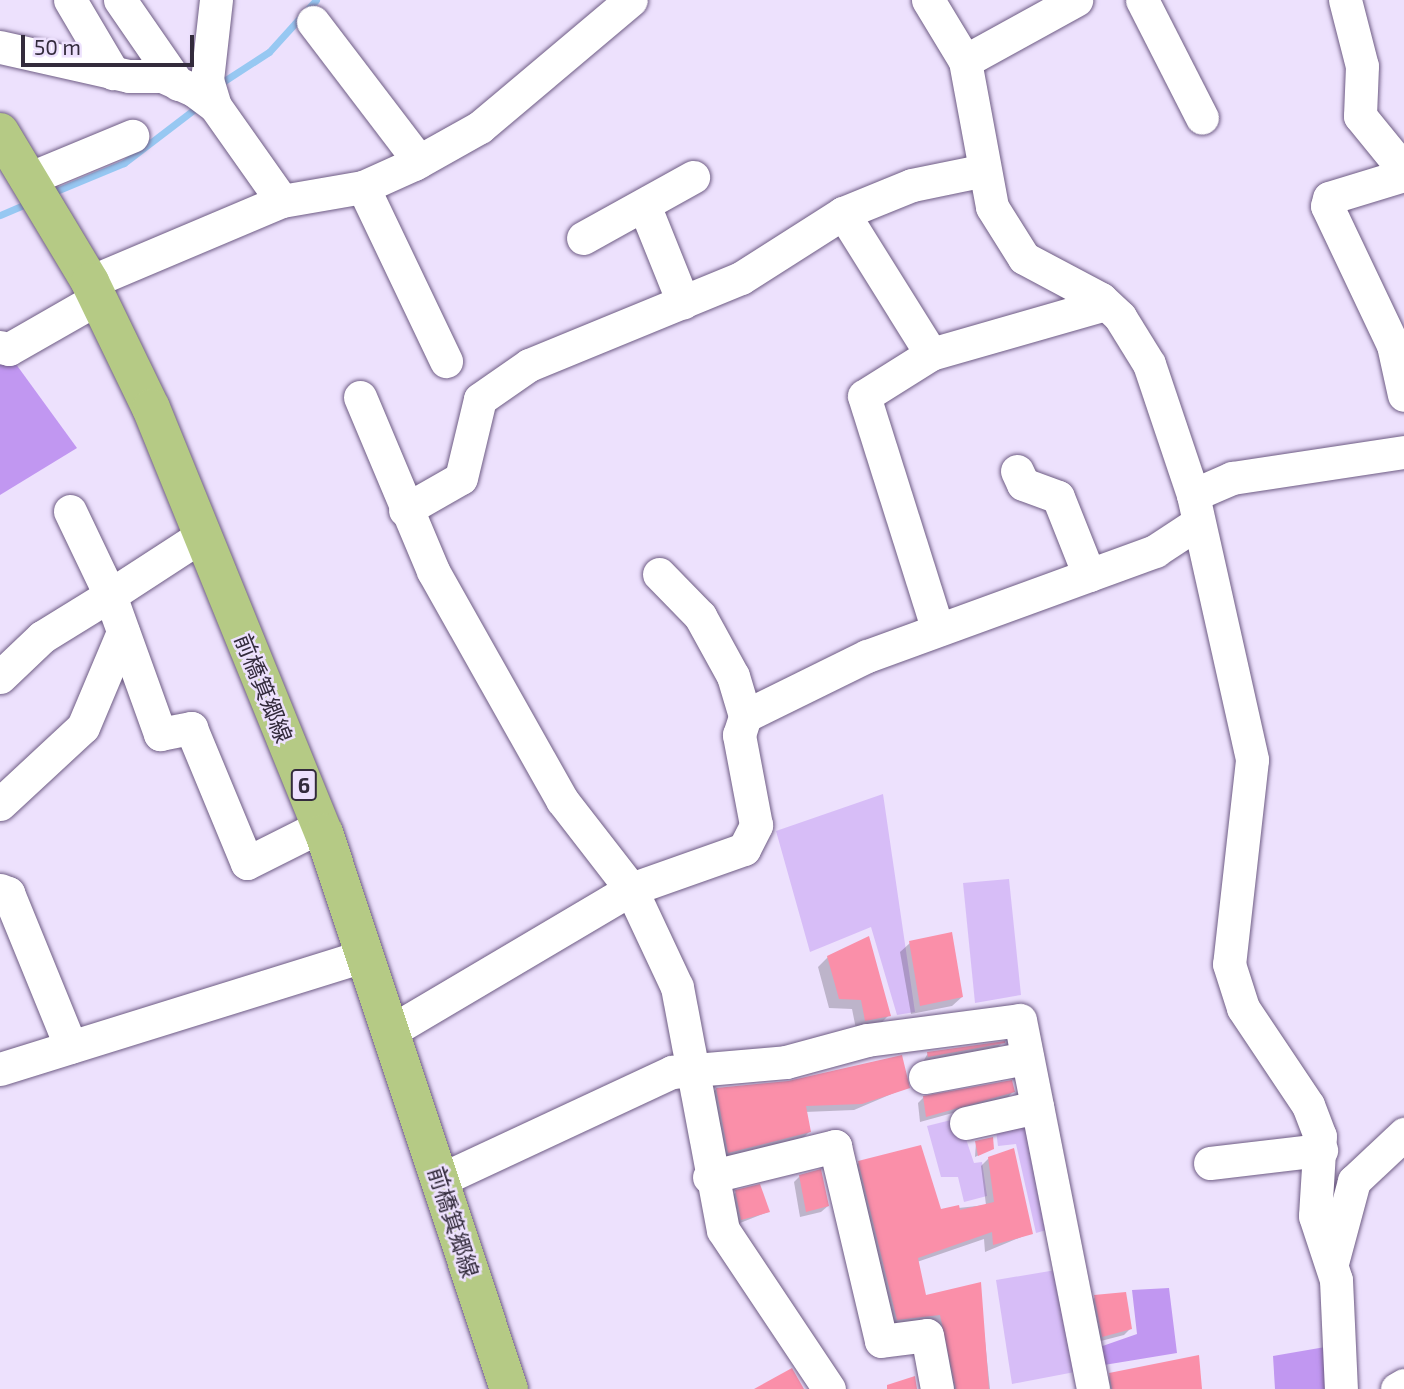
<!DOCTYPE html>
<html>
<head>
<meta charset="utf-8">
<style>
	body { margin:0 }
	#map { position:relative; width:1404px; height:1389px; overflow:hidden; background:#ede1fd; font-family:"Exo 2","Noto Sans JP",sans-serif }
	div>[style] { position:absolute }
	.green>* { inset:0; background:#d7bdf7 }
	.forest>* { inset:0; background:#c197f1 }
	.shadow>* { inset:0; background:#0003 }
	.stream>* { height:7px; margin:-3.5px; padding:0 3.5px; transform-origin:3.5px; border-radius:3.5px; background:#97c8f2 }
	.building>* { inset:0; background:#fa8fa9 }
	.roads { filter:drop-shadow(0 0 2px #6e5c84) drop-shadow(0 0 2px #6e5c84) }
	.minor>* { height:33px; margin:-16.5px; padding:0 16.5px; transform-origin:16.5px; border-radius:16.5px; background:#fff }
	.major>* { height:38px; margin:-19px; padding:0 19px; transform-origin:19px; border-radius:19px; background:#b5ca85 }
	span { translate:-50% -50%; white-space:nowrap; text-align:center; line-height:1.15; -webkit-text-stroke:5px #ede1fd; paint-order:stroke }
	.shield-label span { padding:2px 5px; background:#ede1fd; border:2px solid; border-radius:5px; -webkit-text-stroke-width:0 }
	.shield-label { font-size:21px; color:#332b3c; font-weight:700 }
	.street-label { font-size:23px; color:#332b3c }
	.scale { position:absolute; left:21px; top:35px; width:173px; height:32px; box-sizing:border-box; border:4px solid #332b3c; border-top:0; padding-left:9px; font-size:21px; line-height:24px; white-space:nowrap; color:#332b3c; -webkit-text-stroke:5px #ede1fd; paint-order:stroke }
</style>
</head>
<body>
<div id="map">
	<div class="green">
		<i style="clip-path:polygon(883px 794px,915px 1012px,897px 1015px,871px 927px,810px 952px,776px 831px)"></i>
		<i style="clip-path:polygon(1009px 879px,1021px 995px,975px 1003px,963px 883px)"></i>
		<i style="clip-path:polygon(1034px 1112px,1057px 1227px,1036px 1233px,1016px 1144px,998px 1146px,995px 1123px)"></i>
		<i style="clip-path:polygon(959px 1118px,974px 1163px,982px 1162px,987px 1196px,964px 1202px,958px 1177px,941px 1177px,927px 1126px)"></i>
		<i style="clip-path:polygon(1062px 1269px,1080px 1371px,1012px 1384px,996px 1280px)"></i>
	</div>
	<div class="forest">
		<i style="clip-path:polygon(0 356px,13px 360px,77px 448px,0 495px)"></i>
		<i style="clip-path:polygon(1169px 1288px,1177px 1353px,1098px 1366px,1094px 1349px,1137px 1334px,1132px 1290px)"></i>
		<i style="clip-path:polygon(1331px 1346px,1332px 1389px,1275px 1389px,1273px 1356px)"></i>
	</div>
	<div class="shadow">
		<i style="clip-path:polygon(910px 943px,962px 997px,952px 1006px,911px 1014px,900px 952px)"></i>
		<i style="clip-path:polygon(828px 957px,889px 1015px,879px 1025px,856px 1029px,852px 1009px,829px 1008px,818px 967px)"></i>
		<i style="clip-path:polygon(1001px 1044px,997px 1048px,923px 1062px,928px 1053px)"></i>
		<i style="clip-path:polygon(908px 1087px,854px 1110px,805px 1112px,809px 1132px,802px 1139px,721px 1158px,709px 1096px,716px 1089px)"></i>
		<i style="clip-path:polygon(1013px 1092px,1007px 1098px,920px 1122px,918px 1103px,924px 1097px)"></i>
		<i style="clip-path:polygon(976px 1142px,993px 1148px,975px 1157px)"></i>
		<i style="clip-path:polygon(989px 1158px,1031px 1233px,985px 1252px,984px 1239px,917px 1262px,925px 1297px,979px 1284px,990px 1389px,947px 1389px,889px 1327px,851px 1171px,859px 1162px,940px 1210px,986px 1205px,981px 1166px)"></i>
		<i style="clip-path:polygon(800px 1176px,828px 1206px,821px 1212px,800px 1217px,794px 1182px)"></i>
		<i style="clip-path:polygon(736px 1192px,768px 1212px,735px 1225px,730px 1198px)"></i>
		<i style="clip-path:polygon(1095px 1297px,1130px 1329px,1124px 1335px,1097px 1342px,1089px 1303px)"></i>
		<i style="clip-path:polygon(1110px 1374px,1200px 1389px,1104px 1389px)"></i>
	</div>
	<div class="stream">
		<i style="left:221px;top:83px;width:57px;rotate:-32.9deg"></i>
		<i style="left:269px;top:52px;width:70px;rotate:-47.9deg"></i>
		<i style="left:49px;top:194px;width:81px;rotate:-22.5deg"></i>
		<i style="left:124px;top:163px;width:91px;rotate:-37.4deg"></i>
		<i style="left:0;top:215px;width:30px;rotate:-23deg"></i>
	</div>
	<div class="building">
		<i style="clip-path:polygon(952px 932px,963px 997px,920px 1006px,909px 941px)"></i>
		<i style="clip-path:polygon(869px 936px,891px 1016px,865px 1021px,861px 1000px,839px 999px,827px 956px)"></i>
		<i style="clip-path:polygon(1005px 1041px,1005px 1043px,928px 1057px,927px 1052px)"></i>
		<i style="clip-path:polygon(902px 1055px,910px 1088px,862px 1104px,806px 1106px,811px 1132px,728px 1153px,716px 1088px,788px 1081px)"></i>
		<i style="clip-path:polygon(1012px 1080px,1015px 1092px,926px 1117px,923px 1096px)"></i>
		<i style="clip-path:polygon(993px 1137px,994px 1149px,978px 1156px,975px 1141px)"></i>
		<i style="clip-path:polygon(921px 1145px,941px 1209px,959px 1205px,960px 1210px,994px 1202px,988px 1157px,1014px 1148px,1033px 1234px,993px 1245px,992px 1232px,918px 1258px,926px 1295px,981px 1282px,989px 1389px,956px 1389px,940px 1315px,897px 1320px,858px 1161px)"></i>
		<i style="clip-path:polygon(821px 1169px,829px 1206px,806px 1212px,799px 1175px)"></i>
		<i style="clip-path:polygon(760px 1184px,770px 1212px,741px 1220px,735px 1190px)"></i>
		<i style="clip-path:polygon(1126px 1292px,1132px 1329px,1102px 1337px,1094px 1295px)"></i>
		<i style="clip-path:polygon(1199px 1355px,1202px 1389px,1112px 1389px,1109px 1373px)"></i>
		<i style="clip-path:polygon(792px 1368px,804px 1389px,754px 1389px)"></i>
		<i style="clip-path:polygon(915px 1376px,917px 1389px,887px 1389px,887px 1385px)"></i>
	</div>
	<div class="roads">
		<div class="minor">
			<i style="left:70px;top:0;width:85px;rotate:59.5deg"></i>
			<i style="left:120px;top:0;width:102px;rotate:55.4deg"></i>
			<i style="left:928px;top:0;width:71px;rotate:58.8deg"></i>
			<i style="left:965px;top:61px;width:148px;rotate:79.5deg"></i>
			<i style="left:992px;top:207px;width:60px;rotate:57.9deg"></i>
			<i style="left:1024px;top:258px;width:87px;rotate:28deg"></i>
			<i style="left:1101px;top:299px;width:26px;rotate:43deg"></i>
			<i style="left:1120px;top:317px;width:55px;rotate:58.3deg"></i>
			<i style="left:1149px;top:364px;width:138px;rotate:71.4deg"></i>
			<i style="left:1193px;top:495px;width:271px;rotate:77.4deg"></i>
			<i style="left:1252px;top:760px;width:205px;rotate:96.4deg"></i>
			<i style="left:1229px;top:964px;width:46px;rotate:72.3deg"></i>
			<i style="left:1243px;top:1008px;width:117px;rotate:56.2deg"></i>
			<i style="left:1308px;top:1105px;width:33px;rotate:69deg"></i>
			<i style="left:1320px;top:1136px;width:80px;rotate:93.6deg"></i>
			<i style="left:1315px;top:1216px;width:67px;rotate:71.8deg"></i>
			<i style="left:1336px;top:1280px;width:109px;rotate:87.4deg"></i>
			<i style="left:1142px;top:0;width:132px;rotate:63deg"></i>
			<i style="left:1345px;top:0;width:68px;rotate:75.6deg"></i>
			<i style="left:1362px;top:66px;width:50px;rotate:92.3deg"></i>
			<i style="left:1360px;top:116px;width:70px;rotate:50.8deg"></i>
			<i style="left:313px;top:22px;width:175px;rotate:52.7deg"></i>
			<i style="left:0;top:47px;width:132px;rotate:12.7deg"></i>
			<i style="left:129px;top:76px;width:33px"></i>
			<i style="left:162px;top:76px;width:36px;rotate:24deg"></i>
			<i style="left:195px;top:91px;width:25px;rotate:37deg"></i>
			<i style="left:215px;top:106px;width:116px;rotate:54.8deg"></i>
			<i style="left:965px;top:61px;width:127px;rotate:-28.8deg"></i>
			<i style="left:215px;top:106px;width:27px;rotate:-107deg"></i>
			<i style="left:207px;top:80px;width:81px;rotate:-83.6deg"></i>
			<i style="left:1404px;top:175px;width:78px;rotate:163deg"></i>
			<i style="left:1329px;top:198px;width:8px;rotate:104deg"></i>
			<i style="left:1327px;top:206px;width:154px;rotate:64.6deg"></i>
			<i style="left:1393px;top:345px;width:51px;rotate:77.6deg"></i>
			<i style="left:28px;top:179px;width:113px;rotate:-22.5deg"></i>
			<i style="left:363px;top:187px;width:193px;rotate:64.5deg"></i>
			<i style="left:644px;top:205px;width:105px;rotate:68.1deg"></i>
			<i style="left:843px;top:213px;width:166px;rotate:58deg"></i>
			<i style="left:931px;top:354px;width:181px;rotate:-16deg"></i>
			<i style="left:583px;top:238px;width:126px;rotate:-29deg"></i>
			<i style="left:90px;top:282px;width:208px;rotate:-22.9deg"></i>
			<i style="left:282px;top:201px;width:82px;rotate:-9.8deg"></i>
			<i style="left:363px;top:187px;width:56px;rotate:-24.3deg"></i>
			<i style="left:414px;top:164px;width:76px;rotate:-29.3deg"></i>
			<i style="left:480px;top:127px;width:197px;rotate:-40.1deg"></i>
			<i style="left:0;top:347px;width:9px;rotate:13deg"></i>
			<i style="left:9px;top:349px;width:103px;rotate:-29.8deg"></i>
			<i style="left:931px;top:354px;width:79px;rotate:147.9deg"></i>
			<i style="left:864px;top:396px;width:245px;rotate:72.5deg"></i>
			<i style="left:360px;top:397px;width:189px;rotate:67.2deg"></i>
			<i style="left:433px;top:571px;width:263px;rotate:60.6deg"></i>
			<i style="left:562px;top:800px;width:113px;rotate:52.2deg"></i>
			<i style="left:631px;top:889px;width:108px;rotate:64.9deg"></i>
			<i style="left:677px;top:987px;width:247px;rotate:79.3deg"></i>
			<i style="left:723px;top:1230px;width:191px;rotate:56.3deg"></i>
			<i style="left:1017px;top:471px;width:14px;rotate:65deg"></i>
			<i style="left:1023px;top:484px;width:37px;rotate:20deg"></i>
			<i style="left:1058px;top:497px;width:84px;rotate:68.3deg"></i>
			<i style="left:1193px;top:495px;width:43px;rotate:-23.6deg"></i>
			<i style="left:1232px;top:478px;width:174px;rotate:-8.6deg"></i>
			<i style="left:405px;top:510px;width:64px;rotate:-29.7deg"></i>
			<i style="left:461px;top:478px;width:81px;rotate:-76.5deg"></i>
			<i style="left:480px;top:399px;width:60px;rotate:-34.8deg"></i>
			<i style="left:529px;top:365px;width:229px;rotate:-22.3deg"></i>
			<i style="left:741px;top:278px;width:121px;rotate:-32.5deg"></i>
			<i style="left:843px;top:213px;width:74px;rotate:-22.1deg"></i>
			<i style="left:912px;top:185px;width:69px;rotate:-11.6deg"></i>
			<i style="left:201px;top:536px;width:108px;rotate:147deg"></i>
			<i style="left:110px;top:595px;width:148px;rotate:70.2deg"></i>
			<i style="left:160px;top:734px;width:32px;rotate:-11deg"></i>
			<i style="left:191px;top:728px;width:146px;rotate:67.5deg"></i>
			<i style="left:247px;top:863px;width:83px;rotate:-26.6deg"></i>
			<i style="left:659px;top:574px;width:59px;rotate:45.7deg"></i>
			<i style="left:700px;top:616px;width:68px;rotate:61.2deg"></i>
			<i style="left:733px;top:676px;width:42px;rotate:73.3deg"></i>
			<i style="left:0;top:677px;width:58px;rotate:-43.6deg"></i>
			<i style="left:42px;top:637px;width:80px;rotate:-31.7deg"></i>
			<i style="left:110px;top:595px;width:93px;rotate:-115.5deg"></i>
			<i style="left:0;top:804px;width:113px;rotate:-42.9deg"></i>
			<i style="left:83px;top:727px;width:103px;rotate:-67.2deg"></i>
			<i style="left:0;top:890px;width:9px;rotate:21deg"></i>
			<i style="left:8px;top:893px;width:166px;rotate:67.8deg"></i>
			<i style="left:391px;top:1031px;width:279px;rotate:-30.6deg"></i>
			<i style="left:631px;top:889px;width:120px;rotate:-19.5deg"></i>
			<i style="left:744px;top:849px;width:27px;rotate:-63deg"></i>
			<i style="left:756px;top:825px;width:92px;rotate:-100.7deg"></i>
			<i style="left:739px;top:735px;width:20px;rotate:-72deg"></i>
			<i style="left:745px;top:716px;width:136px;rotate:-26.2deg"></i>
			<i style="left:867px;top:656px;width:307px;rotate:-20deg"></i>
			<i style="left:1155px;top:551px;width:49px;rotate:-33.4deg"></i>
			<i style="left:0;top:1069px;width:382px;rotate:-17.3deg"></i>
			<i style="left:925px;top:1077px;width:104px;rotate:-10.6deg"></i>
			<i style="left:966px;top:1123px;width:73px;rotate:-12.7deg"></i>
			<i style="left:1210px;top:1163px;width:112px;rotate:-6.7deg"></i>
			<i style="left:709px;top:1177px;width:130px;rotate:-13.8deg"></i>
			<i style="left:835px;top:1146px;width:200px;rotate:76.7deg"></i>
			<i style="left:881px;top:1341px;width:46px;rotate:-7.4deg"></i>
			<i style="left:927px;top:1335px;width:55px;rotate:79.5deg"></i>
			<i style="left:440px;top:1180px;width:256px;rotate:-25deg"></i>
			<i style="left:672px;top:1072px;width:114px;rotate:-5deg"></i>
			<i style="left:786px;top:1062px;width:84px;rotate:-15.2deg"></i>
			<i style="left:867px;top:1040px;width:154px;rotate:-7.4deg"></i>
			<i style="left:1020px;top:1020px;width:376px;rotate:78.8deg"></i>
			<i style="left:1332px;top:1263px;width:85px;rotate:-75deg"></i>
			<i style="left:1354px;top:1181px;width:69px;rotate:-43.2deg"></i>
			<i style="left:1397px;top:1389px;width:8px;rotate:-30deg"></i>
		</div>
		<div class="major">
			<i style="left:0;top:132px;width:175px;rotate:59deg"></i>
			<i style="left:90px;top:282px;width:140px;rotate:64.2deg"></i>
			<i style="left:151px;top:408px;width:459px;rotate:67.9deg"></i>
			<i style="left:324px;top:833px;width:586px;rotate:71.6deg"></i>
		</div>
	</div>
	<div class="shield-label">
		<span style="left:304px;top:785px">6</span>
	</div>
	<div class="street-label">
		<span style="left:264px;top:688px;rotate:68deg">前橋箕郷線</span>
		<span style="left:454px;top:1222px;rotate:72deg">前橋箕郷線</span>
	</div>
	<div class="scale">50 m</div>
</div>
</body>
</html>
